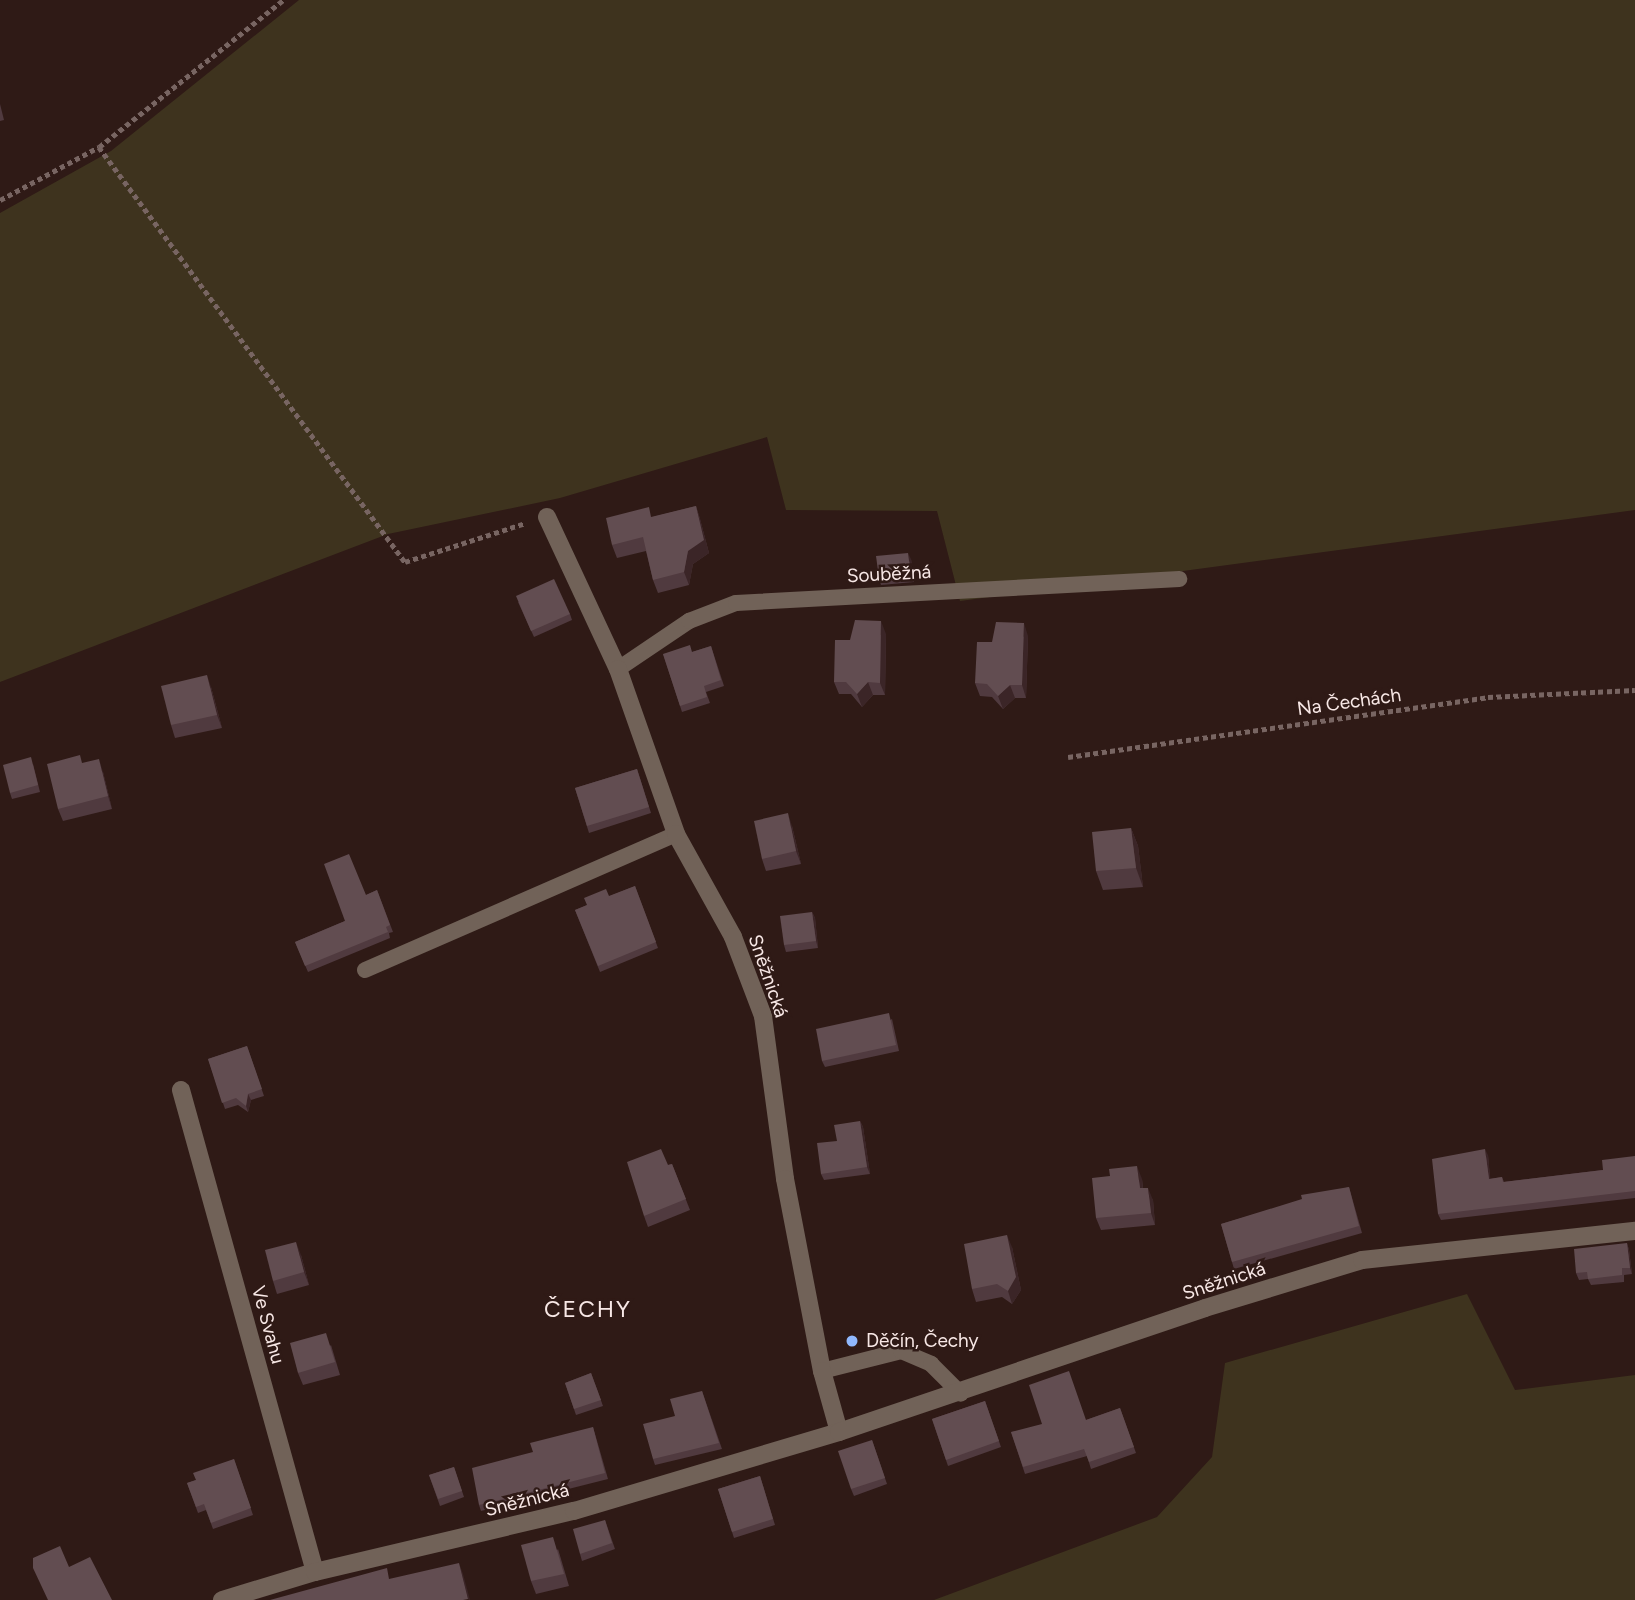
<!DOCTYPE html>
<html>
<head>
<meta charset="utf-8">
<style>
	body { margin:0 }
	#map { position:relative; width:1635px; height:1600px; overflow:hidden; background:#2f1a16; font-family:Figtree,sans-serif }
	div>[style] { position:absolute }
	.green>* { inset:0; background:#3e331e }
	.path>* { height:4.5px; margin-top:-2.25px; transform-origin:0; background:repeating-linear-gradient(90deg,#786562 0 5px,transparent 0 8.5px) }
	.service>* { height:16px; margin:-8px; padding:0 8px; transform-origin:8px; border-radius:8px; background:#716258 }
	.minor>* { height:18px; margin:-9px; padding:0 9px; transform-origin:9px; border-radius:9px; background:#716258 }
	.wall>* { inset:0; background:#503a3f }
	.shaded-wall>* { inset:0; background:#3b2527 }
	.building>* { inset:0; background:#624d51 }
	.dots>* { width:19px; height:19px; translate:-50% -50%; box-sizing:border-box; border:4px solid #2f1a16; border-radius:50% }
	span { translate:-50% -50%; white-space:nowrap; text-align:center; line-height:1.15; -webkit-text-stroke:5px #2f1a16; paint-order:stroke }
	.street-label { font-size:19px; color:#f8e8e6 }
	.poi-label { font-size:19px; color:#f8e8e6 }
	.left { translate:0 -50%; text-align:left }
	.quarter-label { font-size:23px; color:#f8e8e6; letter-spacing:2px }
</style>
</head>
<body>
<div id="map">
	<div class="green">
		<i style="clip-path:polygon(299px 0,1635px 0,1635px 510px,960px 601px,937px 511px,786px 510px,767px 437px,560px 498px,388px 534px,0 682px,0 213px,111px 151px)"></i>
		<i style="clip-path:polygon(1467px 1294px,1515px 1390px,1635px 1375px,1635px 1600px,934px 1600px,1157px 1517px,1212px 1457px,1225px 1363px)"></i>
	</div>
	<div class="path">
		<i style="left:99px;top:147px;width:516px;rotate:53.6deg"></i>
		<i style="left:405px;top:562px;width:127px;rotate:-17.9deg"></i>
		<i style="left:0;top:200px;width:112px;rotate:-28.2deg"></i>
		<i style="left:99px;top:147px;width:236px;rotate:-38.6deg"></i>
		<i style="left:1068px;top:757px;width:424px;rotate:-8.1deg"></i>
		<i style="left:1488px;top:697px;width:147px;rotate:-2.7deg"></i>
	</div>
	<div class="service">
		<i style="left:618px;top:669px;width:86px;rotate:-34.1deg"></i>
		<i style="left:689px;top:621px;width:50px;rotate:-21deg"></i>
		<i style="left:736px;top:603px;width:444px;rotate:-3.1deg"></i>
		<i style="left:365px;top:970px;width:339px;rotate:-23.6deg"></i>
		<i style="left:822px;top:1371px;width:81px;rotate:-14.2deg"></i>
		<i style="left:901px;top:1351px;width:33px;rotate:23deg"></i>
		<i style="left:931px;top:1364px;width:42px;rotate:45deg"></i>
	</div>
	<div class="minor">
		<i style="left:547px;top:517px;width:168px;rotate:65deg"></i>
		<i style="left:618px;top:669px;width:175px;rotate:70.6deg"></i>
		<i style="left:676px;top:834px;width:118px;rotate:61deg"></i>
		<i style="left:733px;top:937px;width:85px;rotate:69.2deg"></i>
		<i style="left:763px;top:1016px;width:164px;rotate:82.3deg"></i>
		<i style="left:785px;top:1179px;width:196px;rotate:79.1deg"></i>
		<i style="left:822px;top:1371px;width:63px;rotate:74.4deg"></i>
		<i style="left:181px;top:1090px;width:500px;rotate:74.46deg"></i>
		<i style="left:222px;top:1600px;width:97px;rotate:-16.8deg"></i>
		<i style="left:315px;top:1572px;width:266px;rotate:-13.3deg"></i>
		<i style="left:574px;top:1511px;width:277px;rotate:-16.6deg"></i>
		<i style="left:839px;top:1432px;width:386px;rotate:-18.7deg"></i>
		<i style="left:1205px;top:1308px;width:164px;rotate:-17deg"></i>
		<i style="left:1362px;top:1260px;width:275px;rotate:-6.1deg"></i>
	</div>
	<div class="wall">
		<i style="clip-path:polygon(0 104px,4px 120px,0 121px)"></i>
		<i style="clip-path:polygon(696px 506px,700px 519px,709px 553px,693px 564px,689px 585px,658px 593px,653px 580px,646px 551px,617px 558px,612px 545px,653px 517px)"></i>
		<i style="clip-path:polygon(911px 559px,914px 582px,881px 585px,879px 578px)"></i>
		<i style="clip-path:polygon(518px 602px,570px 614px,572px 620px,534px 637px)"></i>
		<i style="clip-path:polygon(886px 634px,885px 695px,873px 695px,862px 707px,851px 694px,839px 694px,834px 682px,850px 640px)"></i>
		<i style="clip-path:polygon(1028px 636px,1026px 698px,1015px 698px,1003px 709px,992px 697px,980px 696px,975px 683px,992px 642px)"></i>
		<i style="clip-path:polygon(711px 646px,724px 686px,706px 692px,710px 703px,682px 712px,663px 654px,692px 652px)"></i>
		<i style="clip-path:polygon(211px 687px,222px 728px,175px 738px,171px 725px)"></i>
		<i style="clip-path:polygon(83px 763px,103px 772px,112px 809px,63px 821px,58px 809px)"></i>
		<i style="clip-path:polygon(33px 764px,40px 792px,12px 799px,10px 793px)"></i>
		<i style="clip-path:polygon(637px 769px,651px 813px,589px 833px,575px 788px)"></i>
		<i style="clip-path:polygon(792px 826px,801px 864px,766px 871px,762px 859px)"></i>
		<i style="clip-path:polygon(1131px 828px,1138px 846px,1143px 887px,1103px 890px,1096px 871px)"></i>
		<i style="clip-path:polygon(635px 886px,658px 948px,600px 972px,575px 910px)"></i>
		<i style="clip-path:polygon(377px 890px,393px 932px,389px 933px,390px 938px,308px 972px,295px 942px,345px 921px,366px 895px)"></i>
		<i style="clip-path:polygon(812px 912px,815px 918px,818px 948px,786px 952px,784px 945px)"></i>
		<i style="clip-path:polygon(892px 1019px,899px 1051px,825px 1067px,822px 1061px)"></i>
		<i style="clip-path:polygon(247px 1046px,264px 1096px,251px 1100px,248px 1112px,238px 1105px,225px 1109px,208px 1059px)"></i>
		<i style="clip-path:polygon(860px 1121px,863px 1127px,870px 1174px,824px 1180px,821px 1174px,837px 1141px)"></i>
		<i style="clip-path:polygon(1488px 1155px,1490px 1179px,1502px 1177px,1504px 1182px,1603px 1170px,1635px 1156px,1635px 1198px,1441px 1220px,1438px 1214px)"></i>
		<i style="clip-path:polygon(672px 1164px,690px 1210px,648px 1227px,644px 1216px,668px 1165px)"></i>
		<i style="clip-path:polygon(1142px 1179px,1143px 1188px,1153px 1200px,1155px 1225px,1101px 1230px,1096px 1218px)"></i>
		<i style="clip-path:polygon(1349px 1187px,1362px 1233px,1234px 1269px,1221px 1224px)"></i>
		<i style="clip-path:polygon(1627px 1243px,1629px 1250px,1632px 1274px,1624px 1275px,1624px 1282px,1591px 1285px,1588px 1279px,1579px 1280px,1576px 1273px)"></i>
		<i style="clip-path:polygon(1012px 1247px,1021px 1290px,1012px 1304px,1002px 1297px,976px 1302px,972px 1289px)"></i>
		<i style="clip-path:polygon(301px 1255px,309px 1285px,277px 1294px,273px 1281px)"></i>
		<i style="clip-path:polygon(331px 1345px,340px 1375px,303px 1385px,298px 1373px)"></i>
		<i style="clip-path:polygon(591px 1373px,603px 1406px,576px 1415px,565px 1383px)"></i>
		<i style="clip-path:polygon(702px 1391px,722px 1449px,655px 1465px,653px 1459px,675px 1416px)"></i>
		<i style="clip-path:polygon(985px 1401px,1001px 1447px,948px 1466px,932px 1419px)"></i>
		<i style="clip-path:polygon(1120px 1408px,1136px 1453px,1091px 1469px,1087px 1456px,1025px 1474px,1011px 1432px,1086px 1420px)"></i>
		<i style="clip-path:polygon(593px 1427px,608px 1479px,481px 1511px,479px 1505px)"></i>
		<i style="clip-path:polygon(872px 1440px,887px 1484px,854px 1496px,851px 1489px)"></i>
		<i style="clip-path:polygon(234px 1459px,253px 1515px,213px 1529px,206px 1510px,198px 1513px,187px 1483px,196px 1480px)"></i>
		<i style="clip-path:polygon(454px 1467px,464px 1497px,440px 1506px,429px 1475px)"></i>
		<i style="clip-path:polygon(760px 1476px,775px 1525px,734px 1538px,718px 1489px)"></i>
		<i style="clip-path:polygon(605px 1520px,615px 1549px,582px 1561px,580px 1554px)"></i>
		<i style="clip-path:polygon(558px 1549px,569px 1586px,536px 1594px,531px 1581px)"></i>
	</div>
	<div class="shaded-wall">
		<i style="clip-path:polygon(696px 506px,700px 519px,709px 553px,693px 564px,689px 585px,684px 572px)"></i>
		<i style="clip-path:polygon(908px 553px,911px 559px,914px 582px,911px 575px)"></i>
		<i style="clip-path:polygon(881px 621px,886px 634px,885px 695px,880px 683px)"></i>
		<i style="clip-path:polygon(1024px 623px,1028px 636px,1026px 698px,1022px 685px)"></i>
		<i style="clip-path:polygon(207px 675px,211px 687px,222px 728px,217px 715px)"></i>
		<i style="clip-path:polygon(868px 682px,873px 695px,862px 707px,857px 694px)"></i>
		<i style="clip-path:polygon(1010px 685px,1015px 698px,1003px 709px,998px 696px)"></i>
		<i style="clip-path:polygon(99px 759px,103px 772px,112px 809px,108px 796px)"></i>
		<i style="clip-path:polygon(788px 813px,792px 826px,801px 864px,796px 851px)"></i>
		<i style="clip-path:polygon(1131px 828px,1138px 846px,1143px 887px,1136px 868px)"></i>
		<i style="clip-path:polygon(812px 912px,815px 918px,818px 948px,816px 941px)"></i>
		<i style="clip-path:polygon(248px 1094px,251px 1100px,248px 1112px,246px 1106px)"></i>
		<i style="clip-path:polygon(860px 1121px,863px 1127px,870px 1174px,867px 1167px)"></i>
		<i style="clip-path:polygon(1485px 1149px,1488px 1155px,1491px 1185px,1489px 1179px)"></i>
		<i style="clip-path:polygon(1137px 1166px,1142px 1179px,1144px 1201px,1140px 1188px)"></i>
		<i style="clip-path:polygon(1148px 1188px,1153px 1200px,1155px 1225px,1151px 1213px)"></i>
		<i style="clip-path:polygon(1007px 1235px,1012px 1247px,1021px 1290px,1012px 1304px,1008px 1291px)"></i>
		<i style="clip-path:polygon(296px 1242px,301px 1255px,309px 1285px,304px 1272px)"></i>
		<i style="clip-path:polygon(1627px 1243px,1629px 1250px,1632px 1274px,1630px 1268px)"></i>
		<i style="clip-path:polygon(459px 1563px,463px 1574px,470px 1600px,468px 1599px)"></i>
	</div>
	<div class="building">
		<i style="clip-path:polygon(696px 506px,704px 540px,688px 551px,684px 572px,653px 580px,643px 537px,612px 545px,606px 518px,649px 507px,651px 517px)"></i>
		<i style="clip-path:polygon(908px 553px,911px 575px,879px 578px,876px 556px)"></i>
		<i style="clip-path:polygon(554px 579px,570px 614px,531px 631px,516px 596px)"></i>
		<i style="clip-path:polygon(855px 620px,881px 621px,880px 683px,868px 682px,857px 694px,846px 682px,834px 682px,835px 640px,850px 640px)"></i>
		<i style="clip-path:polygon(996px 622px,1024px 623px,1022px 685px,1010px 685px,998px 696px,987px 684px,975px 683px,977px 642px,992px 642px)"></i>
		<i style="clip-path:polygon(690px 645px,692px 652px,711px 646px,721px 680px,704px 686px,707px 697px,680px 706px,663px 654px)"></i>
		<i style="clip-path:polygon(207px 675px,217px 715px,171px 725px,161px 686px)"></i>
		<i style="clip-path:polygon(80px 755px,82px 763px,99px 759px,108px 796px,58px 809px,47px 764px)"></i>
		<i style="clip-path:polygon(31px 757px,38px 785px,10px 793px,3px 765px)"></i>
		<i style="clip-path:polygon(637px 769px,649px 807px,587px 826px,575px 788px)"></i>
		<i style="clip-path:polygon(788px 813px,796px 851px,762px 859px,754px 821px)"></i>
		<i style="clip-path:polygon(1131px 828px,1136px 868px,1096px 871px,1092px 832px)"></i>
		<i style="clip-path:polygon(349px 854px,366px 895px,377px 890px,390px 925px,386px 927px,388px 932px,305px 966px,295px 942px,345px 921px,324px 864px)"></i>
		<i style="clip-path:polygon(635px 886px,656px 942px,598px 966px,575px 910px,587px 905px,584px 898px,606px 889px,609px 896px)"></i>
		<i style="clip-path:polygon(812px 912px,816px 941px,784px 945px,780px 916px)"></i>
		<i style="clip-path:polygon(889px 1013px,896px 1045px,822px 1061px,816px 1029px)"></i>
		<i style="clip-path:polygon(247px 1046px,262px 1089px,248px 1094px,246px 1106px,236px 1098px,222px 1103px,208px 1059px)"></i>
		<i style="clip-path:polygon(860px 1121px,867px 1167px,821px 1174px,817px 1143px,837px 1141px,834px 1125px)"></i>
		<i style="clip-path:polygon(661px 1149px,668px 1165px,672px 1164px,686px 1199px,644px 1216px,627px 1162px)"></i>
		<i style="clip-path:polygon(1485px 1149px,1489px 1179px,1502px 1177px,1503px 1182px,1603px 1170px,1602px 1160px,1635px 1156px,1635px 1191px,1438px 1214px,1432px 1159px)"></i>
		<i style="clip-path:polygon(1137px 1166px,1140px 1188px,1148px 1188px,1151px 1213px,1096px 1218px,1092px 1178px,1110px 1176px,1109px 1169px)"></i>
		<i style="clip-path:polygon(1349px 1187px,1359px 1226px,1232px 1262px,1221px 1224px,1302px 1199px,1301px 1195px)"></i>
		<i style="clip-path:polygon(1007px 1235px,1016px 1277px,1008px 1291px,997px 1284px,972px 1289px,964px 1244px)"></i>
		<i style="clip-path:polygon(296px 1242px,304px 1272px,273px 1281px,265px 1250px)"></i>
		<i style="clip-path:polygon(1627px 1243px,1630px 1268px,1622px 1268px,1622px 1275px,1588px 1279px,1587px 1272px,1576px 1273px,1574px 1249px)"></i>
		<i style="clip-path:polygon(326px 1333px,335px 1362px,298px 1373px,290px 1343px)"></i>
		<i style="clip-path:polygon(1069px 1371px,1086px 1420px,1120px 1408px,1134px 1447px,1089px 1462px,1084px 1449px,1023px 1467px,1011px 1432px,1042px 1424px,1029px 1385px)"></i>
		<i style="clip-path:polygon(591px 1373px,601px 1400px,574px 1409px,565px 1383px)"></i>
		<i style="clip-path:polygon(702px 1391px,719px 1443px,653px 1459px,643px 1424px,675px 1416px,670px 1399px)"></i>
		<i style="clip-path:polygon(985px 1401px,999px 1441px,946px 1460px,932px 1419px)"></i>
		<i style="clip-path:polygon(593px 1427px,605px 1473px,479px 1505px,472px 1468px,533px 1452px,530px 1443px)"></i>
		<i style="clip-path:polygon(872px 1440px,885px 1478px,851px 1489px,838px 1451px)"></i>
		<i style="clip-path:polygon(234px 1459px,251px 1508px,211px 1523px,204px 1504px,196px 1507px,187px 1483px,196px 1480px,193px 1473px)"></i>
		<i style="clip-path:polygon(454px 1467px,462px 1491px,438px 1499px,429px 1475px)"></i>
		<i style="clip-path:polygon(760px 1476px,773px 1519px,732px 1532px,718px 1489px)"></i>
		<i style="clip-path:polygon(605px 1520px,612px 1543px,580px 1554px,573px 1529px)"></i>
		<i style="clip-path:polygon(553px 1537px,564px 1574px,531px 1581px,521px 1545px)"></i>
		<i style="clip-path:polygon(60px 1546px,69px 1567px,90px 1557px,112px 1600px,48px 1600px,33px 1568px,33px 1558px)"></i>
		<i style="clip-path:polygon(459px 1563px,468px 1599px,463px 1600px,270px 1600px,387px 1568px,389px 1579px)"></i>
	</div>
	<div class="dots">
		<i style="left:852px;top:1341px;background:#90b8fd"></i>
	</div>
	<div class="street-label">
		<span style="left:889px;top:574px;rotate:-3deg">Souběžná</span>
		<span style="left:1349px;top:702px;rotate:-8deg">Na Čechách</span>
		<span style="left:768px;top:976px;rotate:71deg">Sněžnická</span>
		<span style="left:1224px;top:1281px;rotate:-18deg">Sněžnická</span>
		<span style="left:268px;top:1325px;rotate:75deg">Ve Svahu</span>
		<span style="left:527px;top:1500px;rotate:-14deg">Sněžnická</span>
	</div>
	<div class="poi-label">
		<span class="left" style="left:866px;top:1341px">Děčín, Čechy</span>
	</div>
	<div class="quarter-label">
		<span style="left:588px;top:1309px">ČECHY</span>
	</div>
</div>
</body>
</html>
